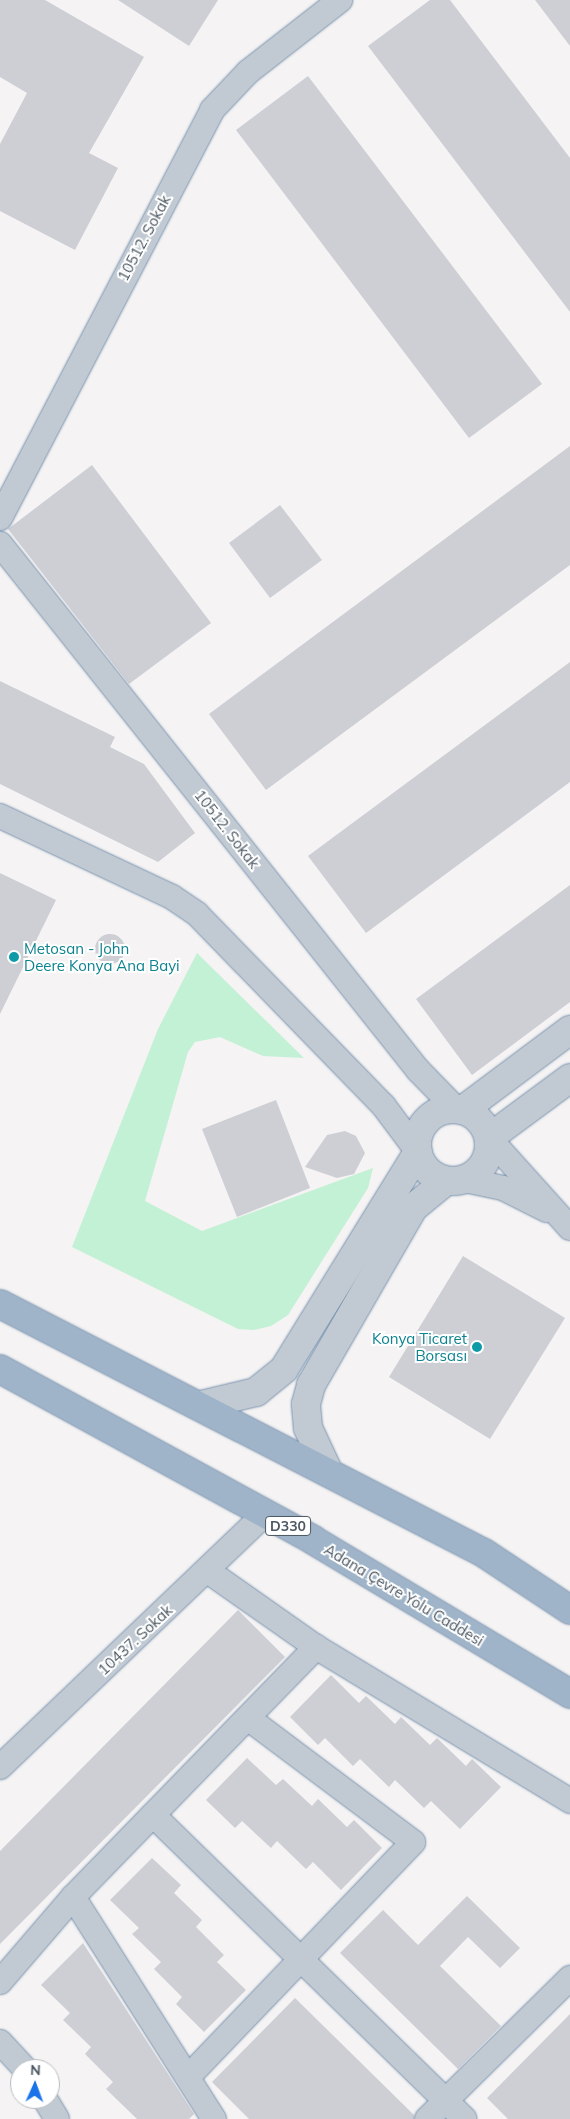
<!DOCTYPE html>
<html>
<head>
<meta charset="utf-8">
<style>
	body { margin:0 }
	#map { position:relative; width:570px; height:2119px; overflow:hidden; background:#f5f3f3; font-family:Mulish,sans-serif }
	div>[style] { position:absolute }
	.green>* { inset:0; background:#c3f1d5 }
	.building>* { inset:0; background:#cdcfd5 }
	.round { border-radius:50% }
	.roads { filter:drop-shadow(0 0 1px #7690ad) drop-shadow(0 0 1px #7690ad) }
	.minor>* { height:24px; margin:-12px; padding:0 12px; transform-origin:12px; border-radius:12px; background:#c1cad2 }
	.tertiary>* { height:28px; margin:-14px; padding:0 14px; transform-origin:14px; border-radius:14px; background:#c1cad2 }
	.tertiary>.ring { margin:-14px; padding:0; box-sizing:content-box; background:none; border:28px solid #c1cad2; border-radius:50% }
	.trunk>* { height:28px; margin:-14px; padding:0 14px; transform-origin:14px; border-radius:14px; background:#9fb4c9 }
	.dots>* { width:14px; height:14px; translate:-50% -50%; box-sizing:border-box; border:2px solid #fff; border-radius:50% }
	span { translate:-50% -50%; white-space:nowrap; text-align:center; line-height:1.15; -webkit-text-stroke:4px #fff; paint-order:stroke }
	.shield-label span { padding:1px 4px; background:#fff; border:1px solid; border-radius:4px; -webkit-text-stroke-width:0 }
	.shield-label { font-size:14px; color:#4a5661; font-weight:700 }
	.street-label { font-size:15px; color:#4a5661 }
	.culture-label { font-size:15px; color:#0d838f }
	.left { translate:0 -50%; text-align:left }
	.right { translate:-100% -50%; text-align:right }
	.north { position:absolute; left:10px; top:2059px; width:50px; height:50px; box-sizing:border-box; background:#fff; border:1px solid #b7bbc0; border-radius:50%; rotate:2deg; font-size:14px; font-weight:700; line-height:20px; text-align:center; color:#4a5661 }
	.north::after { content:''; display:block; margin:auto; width:18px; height:22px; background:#1a73e8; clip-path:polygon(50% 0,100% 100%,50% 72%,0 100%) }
</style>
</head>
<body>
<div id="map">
	<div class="green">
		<i style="clip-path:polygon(197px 953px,304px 1058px,263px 1056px,220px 1037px,195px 1042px,188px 1052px,145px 1201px,202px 1231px,373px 1168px,368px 1188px,288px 1315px,271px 1326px,254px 1330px,238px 1329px,72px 1247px,158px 1029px)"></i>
	</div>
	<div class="building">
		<i style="clip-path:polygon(0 0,45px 0,144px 57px,89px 153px,118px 168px,75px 250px,0 211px,0 144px,27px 93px,0 77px)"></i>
		<i style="clip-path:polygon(118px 0,218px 0,189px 46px)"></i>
		<i style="clip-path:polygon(430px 0,450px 0,570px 158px,570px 312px,368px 46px)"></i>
		<i style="clip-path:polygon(535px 0,570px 0,570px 46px)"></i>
		<i style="clip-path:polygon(308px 76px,542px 384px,469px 438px,236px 130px)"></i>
		<i style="clip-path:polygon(570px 446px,570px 565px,266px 790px,209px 714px)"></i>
		<i style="clip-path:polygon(92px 465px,211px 623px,129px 684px,8px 529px)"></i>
		<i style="clip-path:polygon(280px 505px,322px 560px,270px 598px,229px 543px)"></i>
		<i style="clip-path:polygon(570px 662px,570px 782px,366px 933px,308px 856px)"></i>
		<i style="clip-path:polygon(0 681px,115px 737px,110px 747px,144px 764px,195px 833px,158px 862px,0 784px)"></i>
		<i style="clip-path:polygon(0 873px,56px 900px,0 1014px)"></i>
		<i style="clip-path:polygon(570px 885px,570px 1002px,472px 1075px,416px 999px)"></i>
		<i class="round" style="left:95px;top:934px;width:30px;height:30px"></i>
		<i style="clip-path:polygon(276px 1100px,310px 1188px,237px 1217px,202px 1129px)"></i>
		<i style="clip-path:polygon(345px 1131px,356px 1136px,365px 1153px,354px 1174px,337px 1178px,305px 1167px,327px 1135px)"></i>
		<i style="clip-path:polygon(463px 1256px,565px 1318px,490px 1439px,389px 1377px)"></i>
		<i style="clip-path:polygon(238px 1610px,285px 1657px,0 1944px,0 1851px)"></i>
		<i style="clip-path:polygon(331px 1675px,359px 1703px,366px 1696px,395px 1724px,401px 1717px,430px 1745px,437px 1738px,466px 1766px,472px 1759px,501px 1787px,460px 1829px,431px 1801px,424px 1808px,395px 1780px,389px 1787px,360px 1759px,353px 1766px,325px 1738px,318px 1745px,290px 1717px)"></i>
		<i style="clip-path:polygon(247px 1758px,276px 1785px,283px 1779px,312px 1806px,318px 1799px,347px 1827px,354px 1820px,382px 1848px,341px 1890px,313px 1862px,306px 1869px,277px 1841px,271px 1848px,242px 1821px,235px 1828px,206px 1800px)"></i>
		<i style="clip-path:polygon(152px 1858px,181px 1885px,174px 1893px,202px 1920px,196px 1927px,224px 1955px,217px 1962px,246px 1990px,204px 2032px,176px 2004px,182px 1997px,154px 1969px,161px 1962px,132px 1934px,139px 1928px,110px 1900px)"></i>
		<i style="clip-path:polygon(467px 1896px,520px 1948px,500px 1968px,468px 1937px,440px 1966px,501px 2026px,458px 2069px,340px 1953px,383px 1910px,418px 1945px)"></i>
		<i style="clip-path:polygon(83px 1943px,194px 2114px,189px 2119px,137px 2119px,106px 2089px,113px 2082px,85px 2054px,91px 2047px,63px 2020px,70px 2013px,41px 1985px)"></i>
		<i style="clip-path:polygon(295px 1998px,414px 2115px,414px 2119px,249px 2119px,212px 2082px)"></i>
		<i style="clip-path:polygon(570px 2014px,570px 2119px,508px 2119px,487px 2098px)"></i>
	</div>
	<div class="roads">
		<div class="minor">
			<i style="left:0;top:518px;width:460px;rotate:-62.5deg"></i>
			<i style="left:212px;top:110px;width:52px;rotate:-46.5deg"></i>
			<i style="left:248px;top:72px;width:117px;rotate:-38deg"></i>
			<i style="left:0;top:544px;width:672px;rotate:51.53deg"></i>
			<i style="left:418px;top:1070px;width:56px;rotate:45.7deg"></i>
			<i style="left:0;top:816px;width:190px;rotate:25.2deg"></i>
			<i style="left:172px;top:897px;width:30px;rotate:34deg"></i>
			<i style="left:197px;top:914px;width:267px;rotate:45.8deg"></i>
			<i style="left:383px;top:1105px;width:59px;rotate:53.3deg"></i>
			<i style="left:489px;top:1138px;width:121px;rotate:48deg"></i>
			<i style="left:465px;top:1180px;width:39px;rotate:12deg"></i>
			<i style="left:503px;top:1188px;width:49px;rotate:26.6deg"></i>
			<i style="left:316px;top:1647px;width:297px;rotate:31.2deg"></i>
			<i style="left:0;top:1767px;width:368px;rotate:-43.7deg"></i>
			<i style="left:153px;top:1815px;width:435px;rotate:44.3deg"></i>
			<i style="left:73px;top:1897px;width:263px;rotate:57.6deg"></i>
			<i style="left:0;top:1982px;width:112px;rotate:-49.3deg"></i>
			<i style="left:73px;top:1897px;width:349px;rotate:-45.8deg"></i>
			<i style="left:316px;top:1647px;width:132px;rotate:-144.9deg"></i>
			<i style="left:0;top:2042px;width:37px;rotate:47deg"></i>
			<i style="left:188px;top:2077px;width:325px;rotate:-46.2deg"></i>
			<i style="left:413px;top:1842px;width:206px;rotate:-143.1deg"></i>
			<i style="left:45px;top:2099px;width:23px;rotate:59deg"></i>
			<i style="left:427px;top:2119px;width:201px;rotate:-44.6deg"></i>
		</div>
		<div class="tertiary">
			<i class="ring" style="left:417px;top:1109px;width:44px;height:44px"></i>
			<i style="left:463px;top:1110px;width:134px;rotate:-36.8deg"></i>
			<i style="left:489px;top:1138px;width:101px;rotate:-36.5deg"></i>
			<i style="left:201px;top:1405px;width:57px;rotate:-13.3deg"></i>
			<i style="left:256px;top:1392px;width:36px;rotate:-39deg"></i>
			<i style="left:284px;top:1369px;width:255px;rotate:-58.3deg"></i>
			<i style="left:328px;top:1471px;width:47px;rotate:-114.9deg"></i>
			<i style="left:308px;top:1428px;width:24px;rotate:-95deg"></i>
			<i style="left:306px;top:1404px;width:20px;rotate:-75deg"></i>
			<i style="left:311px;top:1385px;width:204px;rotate:-60deg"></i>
			<i style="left:413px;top:1208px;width:43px;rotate:-39.3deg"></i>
		</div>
		<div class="trunk">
			<i style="left:0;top:1304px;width:544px;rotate:27.22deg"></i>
			<i style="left:484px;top:1553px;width:103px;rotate:33.5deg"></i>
			<i style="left:0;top:1369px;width:357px;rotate:28.6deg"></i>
			<i style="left:313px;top:1540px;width:300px;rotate:30.9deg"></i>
		</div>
	</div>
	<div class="dots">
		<i style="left:14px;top:957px;background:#0f9aa8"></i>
		<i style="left:477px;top:1347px;background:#0f9aa8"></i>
	</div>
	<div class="shield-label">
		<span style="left:288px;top:1526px">D330</span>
	</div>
	<div class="street-label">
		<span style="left:144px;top:238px;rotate:-62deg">10512. Sokak</span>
		<span style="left:227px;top:829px;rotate:52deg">10512. Sokak</span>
		<span style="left:404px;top:1595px;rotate:31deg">Adana Çevre Yolu Caddesi</span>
		<span style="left:135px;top:1640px;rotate:-43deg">10437. Sokak</span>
	</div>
	<div class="culture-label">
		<span class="left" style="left:24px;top:957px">Metosan - John<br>Deere Konya Ana Bayi</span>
		<span class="right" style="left:467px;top:1347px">Konya Ticaret<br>Borsası</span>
	</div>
	<div class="north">N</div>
</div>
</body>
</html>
